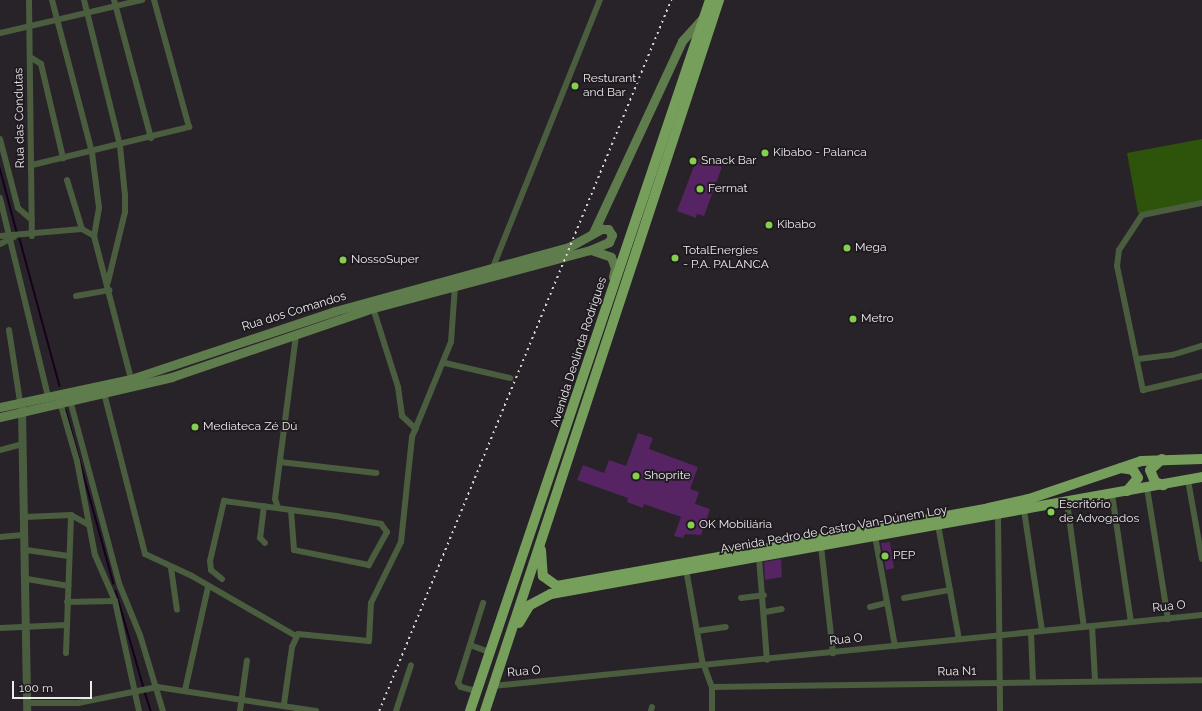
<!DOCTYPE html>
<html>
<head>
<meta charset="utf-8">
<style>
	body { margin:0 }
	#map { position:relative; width:1202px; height:711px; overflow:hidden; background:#272328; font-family:Raleway,sans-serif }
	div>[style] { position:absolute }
	.green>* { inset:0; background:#2d540a }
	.stream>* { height:1.5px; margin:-0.75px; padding:0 0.75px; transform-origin:0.75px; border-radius:0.75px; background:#16001d }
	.building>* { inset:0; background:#562463 }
	.minor>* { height:6px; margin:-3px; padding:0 3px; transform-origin:3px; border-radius:3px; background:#4a5d3f }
	.tertiary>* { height:8px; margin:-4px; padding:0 4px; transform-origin:4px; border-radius:4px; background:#4a5d3f }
	.secondary>* { height:9px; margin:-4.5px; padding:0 4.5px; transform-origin:4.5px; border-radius:4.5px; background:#5f7c4c }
	.trunk>* { height:10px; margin:-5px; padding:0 5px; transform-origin:5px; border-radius:5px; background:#759f5a }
	.rail>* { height:1.5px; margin-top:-0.75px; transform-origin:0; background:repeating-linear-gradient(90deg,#d6d2d6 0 2px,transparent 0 6px) }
	.dots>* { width:11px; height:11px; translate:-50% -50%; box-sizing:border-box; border:2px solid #1e1a1f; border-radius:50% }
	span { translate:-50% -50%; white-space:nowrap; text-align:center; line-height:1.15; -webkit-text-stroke:3.5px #1e1a1f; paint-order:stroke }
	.poi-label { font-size:12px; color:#edeaed }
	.left { translate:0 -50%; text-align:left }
	.street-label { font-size:12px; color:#edeaed }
	.scale { position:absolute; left:12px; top:681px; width:80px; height:18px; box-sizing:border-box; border:2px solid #edeaed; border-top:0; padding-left:5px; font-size:12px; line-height:14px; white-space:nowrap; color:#edeaed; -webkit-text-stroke:3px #1e1a1f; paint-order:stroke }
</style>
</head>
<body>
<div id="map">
	<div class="green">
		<i style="clip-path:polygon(1202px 139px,1202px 201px,1138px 213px,1127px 153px)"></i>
	</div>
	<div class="stream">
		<i style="left:0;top:168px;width:66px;rotate:75.1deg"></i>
		<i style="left:20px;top:239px;width:152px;rotate:74.8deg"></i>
		<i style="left:66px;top:410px;width:180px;rotate:74.6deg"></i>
		<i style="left:116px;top:591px;width:101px;rotate:73.9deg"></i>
		<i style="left:145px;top:692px;width:20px;rotate:72deg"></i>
	</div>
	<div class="building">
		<i style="clip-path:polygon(697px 158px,722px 167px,704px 216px,697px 214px,696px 218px,677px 211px)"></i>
		<i style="clip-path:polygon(638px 433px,653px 438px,649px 449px,698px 467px,690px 489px,699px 492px,695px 504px,710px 509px,701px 535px,685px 534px,683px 538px,674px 536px,681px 517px,644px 504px,643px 508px,627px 502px,628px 498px,577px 480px,583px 465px,604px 473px,609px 460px,626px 466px)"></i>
		<i style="clip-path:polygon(890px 542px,894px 568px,886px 570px,881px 543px)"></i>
		<i style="clip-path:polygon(781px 559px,782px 577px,765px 580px,764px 562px)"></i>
	</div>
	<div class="minor">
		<i style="left:29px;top:0;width:236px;rotate:89.3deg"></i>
		<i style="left:52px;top:0;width:158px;rotate:75.3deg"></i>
		<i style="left:92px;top:153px;width:55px;rotate:82.7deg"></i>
		<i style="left:99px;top:208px;width:28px;rotate:100deg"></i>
		<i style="left:84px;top:0;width:150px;rotate:76.1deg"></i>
		<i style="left:120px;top:146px;width:49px;rotate:84.2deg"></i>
		<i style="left:125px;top:195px;width:17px;rotate:90deg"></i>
		<i style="left:125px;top:212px;width:72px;rotate:103.7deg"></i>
		<i style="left:114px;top:0;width:143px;rotate:75deg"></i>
		<i style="left:0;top:33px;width:146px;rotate:-13.1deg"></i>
		<i style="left:30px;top:57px;width:13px;rotate:32deg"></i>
		<i style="left:41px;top:64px;width:97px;rotate:76.8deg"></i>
		<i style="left:0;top:139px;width:71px;rotate:75.4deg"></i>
		<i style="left:18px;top:208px;width:18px;rotate:41deg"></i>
		<i style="left:32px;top:165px;width:162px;rotate:-13.6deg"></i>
		<i style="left:189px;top:127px;width:132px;rotate:-105.4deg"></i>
		<i style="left:67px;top:180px;width:51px;rotate:73deg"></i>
		<i style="left:0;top:198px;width:204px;rotate:76.4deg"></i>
		<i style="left:1202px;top:203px;width:61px;rotate:168.7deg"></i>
		<i style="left:1142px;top:215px;width:42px;rotate:123.3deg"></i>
		<i style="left:1119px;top:250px;width:16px;rotate:97deg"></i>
		<i style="left:1117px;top:266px;width:127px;rotate:78.2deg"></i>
		<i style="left:1143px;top:390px;width:61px;rotate:-13.3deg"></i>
		<i style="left:0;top:236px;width:82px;rotate:-4.9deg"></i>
		<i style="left:82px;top:229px;width:14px;rotate:30deg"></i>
		<i style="left:94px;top:236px;width:148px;rotate:75.5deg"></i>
		<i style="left:0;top:244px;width:16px;rotate:-27deg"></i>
		<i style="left:493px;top:267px;width:288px;rotate:-68.2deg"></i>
		<i style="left:76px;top:296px;width:34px;rotate:-10deg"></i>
		<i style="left:373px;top:308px;width:83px;rotate:72.4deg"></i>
		<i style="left:398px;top:387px;width:29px;rotate:82deg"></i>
		<i style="left:402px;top:416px;width:19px;rotate:43deg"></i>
		<i style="left:9px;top:330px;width:73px;rotate:81.3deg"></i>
		<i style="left:1138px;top:359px;width:34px;rotate:-7deg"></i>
		<i style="left:1172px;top:355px;width:31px;rotate:-17deg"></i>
		<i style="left:445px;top:363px;width:67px;rotate:13deg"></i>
		<i style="left:104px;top:393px;width:166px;rotate:75.7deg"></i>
		<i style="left:145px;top:554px;width:52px;rotate:25.1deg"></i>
		<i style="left:192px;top:576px;width:120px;rotate:30deg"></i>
		<i style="left:70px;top:400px;width:193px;rotate:75deg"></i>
		<i style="left:120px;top:586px;width:53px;rotate:67.8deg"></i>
		<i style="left:140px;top:635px;width:79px;rotate:73.2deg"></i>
		<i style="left:60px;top:402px;width:61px;rotate:73.9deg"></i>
		<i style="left:77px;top:461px;width:96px;rotate:79.2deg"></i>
		<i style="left:95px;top:555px;width:50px;rotate:66.5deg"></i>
		<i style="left:115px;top:601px;width:113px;rotate:77.7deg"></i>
		<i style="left:0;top:450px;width:24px;rotate:-15deg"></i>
		<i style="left:280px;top:462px;width:97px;rotate:6.5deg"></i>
		<i style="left:1188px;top:480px;width:80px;rotate:80deg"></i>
		<i style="left:1147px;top:488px;width:133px;rotate:80.9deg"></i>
		<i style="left:1112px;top:494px;width:129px;rotate:81.6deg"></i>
		<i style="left:1067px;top:502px;width:126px;rotate:82.3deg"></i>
		<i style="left:264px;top:506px;width:32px;rotate:97deg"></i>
		<i style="left:260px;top:538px;width:7px;rotate:45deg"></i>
		<i style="left:278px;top:508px;width:9px;rotate:-108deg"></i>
		<i style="left:275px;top:499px;width:166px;rotate:-82.7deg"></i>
		<i style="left:1024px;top:510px;width:122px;rotate:81.5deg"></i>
		<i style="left:998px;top:514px;width:197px;rotate:89.4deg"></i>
		<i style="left:25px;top:517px;width:46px;rotate:-2.5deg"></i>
		<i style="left:71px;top:515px;width:21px;rotate:29deg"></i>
		<i style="left:938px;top:525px;width:116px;rotate:79.6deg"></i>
		<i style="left:875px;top:536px;width:112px;rotate:79.7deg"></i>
		<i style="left:0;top:537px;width:25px;rotate:-5deg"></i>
		<i style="left:821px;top:546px;width:108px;rotate:83.6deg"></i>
		<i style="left:26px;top:550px;width:43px;rotate:7.9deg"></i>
		<i style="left:759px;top:557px;width:103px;rotate:85.6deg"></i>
		<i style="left:171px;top:568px;width:42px;rotate:81.9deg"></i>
		<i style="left:686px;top:569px;width:92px;rotate:80deg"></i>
		<i style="left:702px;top:660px;width:29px;rotate:70deg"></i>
		<i style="left:712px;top:687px;width:24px;rotate:90deg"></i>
		<i style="left:27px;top:579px;width:42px;rotate:9.7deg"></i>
		<i style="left:222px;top:579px;width:14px;rotate:-141deg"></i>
		<i style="left:211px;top:570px;width:9px;rotate:-96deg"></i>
		<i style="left:210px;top:561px;width:62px;rotate:-76.9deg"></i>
		<i style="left:224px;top:501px;width:113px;rotate:7.6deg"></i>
		<i style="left:336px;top:516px;width:46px;rotate:10.1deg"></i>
		<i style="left:381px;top:524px;width:10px;rotate:53deg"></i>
		<i style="left:387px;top:532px;width:38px;rotate:119deg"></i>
		<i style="left:369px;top:565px;width:76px;rotate:-168.7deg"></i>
		<i style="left:294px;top:550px;width:40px;rotate:-94.3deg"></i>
		<i style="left:741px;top:598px;width:23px;rotate:-7deg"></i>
		<i style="left:904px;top:598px;width:47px;rotate:-9.9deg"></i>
		<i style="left:67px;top:602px;width:48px;rotate:-1.2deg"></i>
		<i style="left:870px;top:607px;width:16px;rotate:-14deg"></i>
		<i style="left:765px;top:612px;width:17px;rotate:-10deg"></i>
		<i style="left:1092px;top:626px;width:54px;rotate:86.8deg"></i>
		<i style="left:0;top:628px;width:66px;rotate:-2.6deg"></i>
		<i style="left:697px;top:631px;width:29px;rotate:-8deg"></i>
		<i style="left:1031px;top:633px;width:48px;rotate:87.6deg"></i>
		<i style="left:470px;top:645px;width:20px;rotate:20deg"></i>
		<i style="left:66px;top:653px;width:138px;rotate:-87.9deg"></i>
		<i style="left:493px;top:686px;width:713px;rotate:-5.72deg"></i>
		<i style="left:712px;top:687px;width:490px;rotate:-0.8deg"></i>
		<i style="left:185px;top:690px;width:106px;rotate:-77.4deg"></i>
		<i style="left:476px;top:691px;width:16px;rotate:-165deg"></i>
		<i style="left:461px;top:687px;width:5px;rotate:-127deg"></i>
		<i style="left:458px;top:683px;width:84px;rotate:-72.6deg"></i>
		<i style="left:27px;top:703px;width:51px"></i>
		<i style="left:78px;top:703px;width:81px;rotate:-11.4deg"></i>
		<i style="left:157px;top:687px;width:161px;rotate:8.6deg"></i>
		<i style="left:284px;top:704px;width:58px;rotate:-82deg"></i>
		<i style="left:292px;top:647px;width:14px;rotate:-65deg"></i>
		<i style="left:298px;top:634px;width:71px;rotate:5.6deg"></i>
		<i style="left:369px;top:641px;width:38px;rotate:-87deg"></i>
		<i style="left:371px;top:603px;width:68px;rotate:-63.8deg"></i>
		<i style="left:401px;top:542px;width:106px;rotate:-84deg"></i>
		<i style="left:412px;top:437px;width:103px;rotate:-67.7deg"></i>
		<i style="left:451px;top:342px;width:56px;rotate:-85.9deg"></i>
		<i style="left:240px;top:711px;width:51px;rotate:-82.2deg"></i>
		<i style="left:396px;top:711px;width:48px;rotate:-71.9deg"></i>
		<i style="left:651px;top:711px;width:4px;rotate:-76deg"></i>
	</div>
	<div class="tertiary">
		<i style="left:22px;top:410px;width:301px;rotate:89deg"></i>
	</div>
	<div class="secondary">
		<i style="left:593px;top:233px;width:212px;rotate:-65.1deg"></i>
		<i style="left:682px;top:41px;width:31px;rotate:-48deg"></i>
		<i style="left:591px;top:250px;width:21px;rotate:19deg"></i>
		<i style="left:611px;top:257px;width:12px;rotate:70deg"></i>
		<i style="left:615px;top:268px;width:9px;rotate:103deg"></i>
		<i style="left:0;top:407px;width:134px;rotate:-12.1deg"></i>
		<i style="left:131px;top:379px;width:215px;rotate:-18.4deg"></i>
		<i style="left:335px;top:311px;width:243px;rotate:-15.3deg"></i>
		<i style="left:569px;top:247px;width:38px;rotate:-29deg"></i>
		<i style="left:602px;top:229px;width:6px"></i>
		<i style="left:608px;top:229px;width:7px;rotate:56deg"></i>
		<i style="left:612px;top:235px;width:8px;rotate:113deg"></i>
		<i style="left:609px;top:242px;width:21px;rotate:157deg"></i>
		<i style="left:590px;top:250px;width:225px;rotate:165deg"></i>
		<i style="left:373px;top:308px;width:213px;rotate:161.1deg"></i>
		<i style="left:172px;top:377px;width:177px;rotate:166.9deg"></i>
	</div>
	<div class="trunk">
		<i style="left:1162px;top:459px;width:16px;rotate:137deg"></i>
		<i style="left:1150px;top:470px;width:13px;rotate:67deg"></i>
		<i style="left:1155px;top:482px;width:9px;rotate:21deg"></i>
		<i style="left:1121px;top:468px;width:12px;rotate:9deg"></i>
		<i style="left:1133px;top:470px;width:9px;rotate:58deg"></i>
		<i style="left:1138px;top:478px;width:17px;rotate:130deg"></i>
		<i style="left:541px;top:550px;width:26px;rotate:86deg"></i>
		<i style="left:543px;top:576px;width:17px;rotate:36deg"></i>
		<i style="left:557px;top:586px;width:439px;rotate:-10.2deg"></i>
		<i style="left:989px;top:508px;width:41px;rotate:-12.7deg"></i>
		<i style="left:1029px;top:499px;width:118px;rotate:-18.7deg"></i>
		<i style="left:1141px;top:461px;width:61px;rotate:-1.9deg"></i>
		<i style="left:519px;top:623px;width:21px;rotate:-59deg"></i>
		<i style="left:530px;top:605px;width:24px;rotate:-28deg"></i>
		<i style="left:551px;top:594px;width:661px;rotate:-10.19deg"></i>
		<i style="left:470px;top:711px;width:750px;rotate:-71.35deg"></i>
		<i style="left:485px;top:711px;width:749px;rotate:-71.78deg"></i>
	</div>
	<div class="rail">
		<i style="left:379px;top:711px;width:769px;rotate:-67.67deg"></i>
	</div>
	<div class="dots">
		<i style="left:575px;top:86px;background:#84cf4d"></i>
		<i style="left:765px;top:153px;background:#84cf4d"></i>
		<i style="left:693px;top:161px;background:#84cf4d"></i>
		<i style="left:700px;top:189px;background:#84cf4d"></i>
		<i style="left:769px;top:225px;background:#84cf4d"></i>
		<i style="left:847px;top:248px;background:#84cf4d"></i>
		<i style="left:675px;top:258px;background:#84cf4d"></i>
		<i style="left:343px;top:260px;background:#84cf4d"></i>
		<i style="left:853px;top:319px;background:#84cf4d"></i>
		<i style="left:195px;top:427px;background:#84cf4d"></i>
		<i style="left:636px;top:476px;background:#84cf4d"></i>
		<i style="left:1051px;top:512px;background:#84cf4d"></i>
		<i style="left:691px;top:525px;background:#84cf4d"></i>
		<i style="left:885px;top:556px;background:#84cf4d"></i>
	</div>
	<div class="poi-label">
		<span class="left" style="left:583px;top:86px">Resturant<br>and Bar</span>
		<span class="left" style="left:773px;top:153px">Kibabo - Palanca</span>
		<span class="left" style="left:701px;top:161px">Snack Bar</span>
		<span class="left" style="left:708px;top:189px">Fermat</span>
		<span class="left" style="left:777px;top:225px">Kibabo</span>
		<span class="left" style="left:855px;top:248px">Mega</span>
		<span class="left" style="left:683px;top:258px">TotalEnergies<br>- P.A. PALANCA</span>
		<span class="left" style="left:351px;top:260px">NossoSuper</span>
		<span class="left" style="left:861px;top:319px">Metro</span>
		<span class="left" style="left:203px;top:427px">Mediateca Zé Dú</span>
		<span class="left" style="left:644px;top:476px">Shoprite</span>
		<span class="left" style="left:1059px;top:512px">Escritório<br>de Advogados</span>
		<span class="left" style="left:699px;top:525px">OK Mobiliária</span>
		<span class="left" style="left:893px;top:556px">PEP</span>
	</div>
	<div class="street-label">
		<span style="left:20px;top:118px;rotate:-91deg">Rua das Condutas</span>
		<span style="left:294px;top:312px;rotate:-17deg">Rua dos Comandos</span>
		<span style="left:579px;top:352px;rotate:-72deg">Avenida Deolinda Rodrigues</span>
		<span style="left:834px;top:530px;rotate:-10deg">Avenida Pedro de Castro Van-Dúnem Loy</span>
		<span style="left:1169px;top:607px;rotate:-6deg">Rua O</span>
		<span style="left:846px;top:640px;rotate:-6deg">Rua O</span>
		<span style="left:524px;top:672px;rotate:-5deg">Rua O</span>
		<span style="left:957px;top:672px;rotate:-1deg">Rua N1</span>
	</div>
	<div class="scale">100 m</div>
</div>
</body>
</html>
